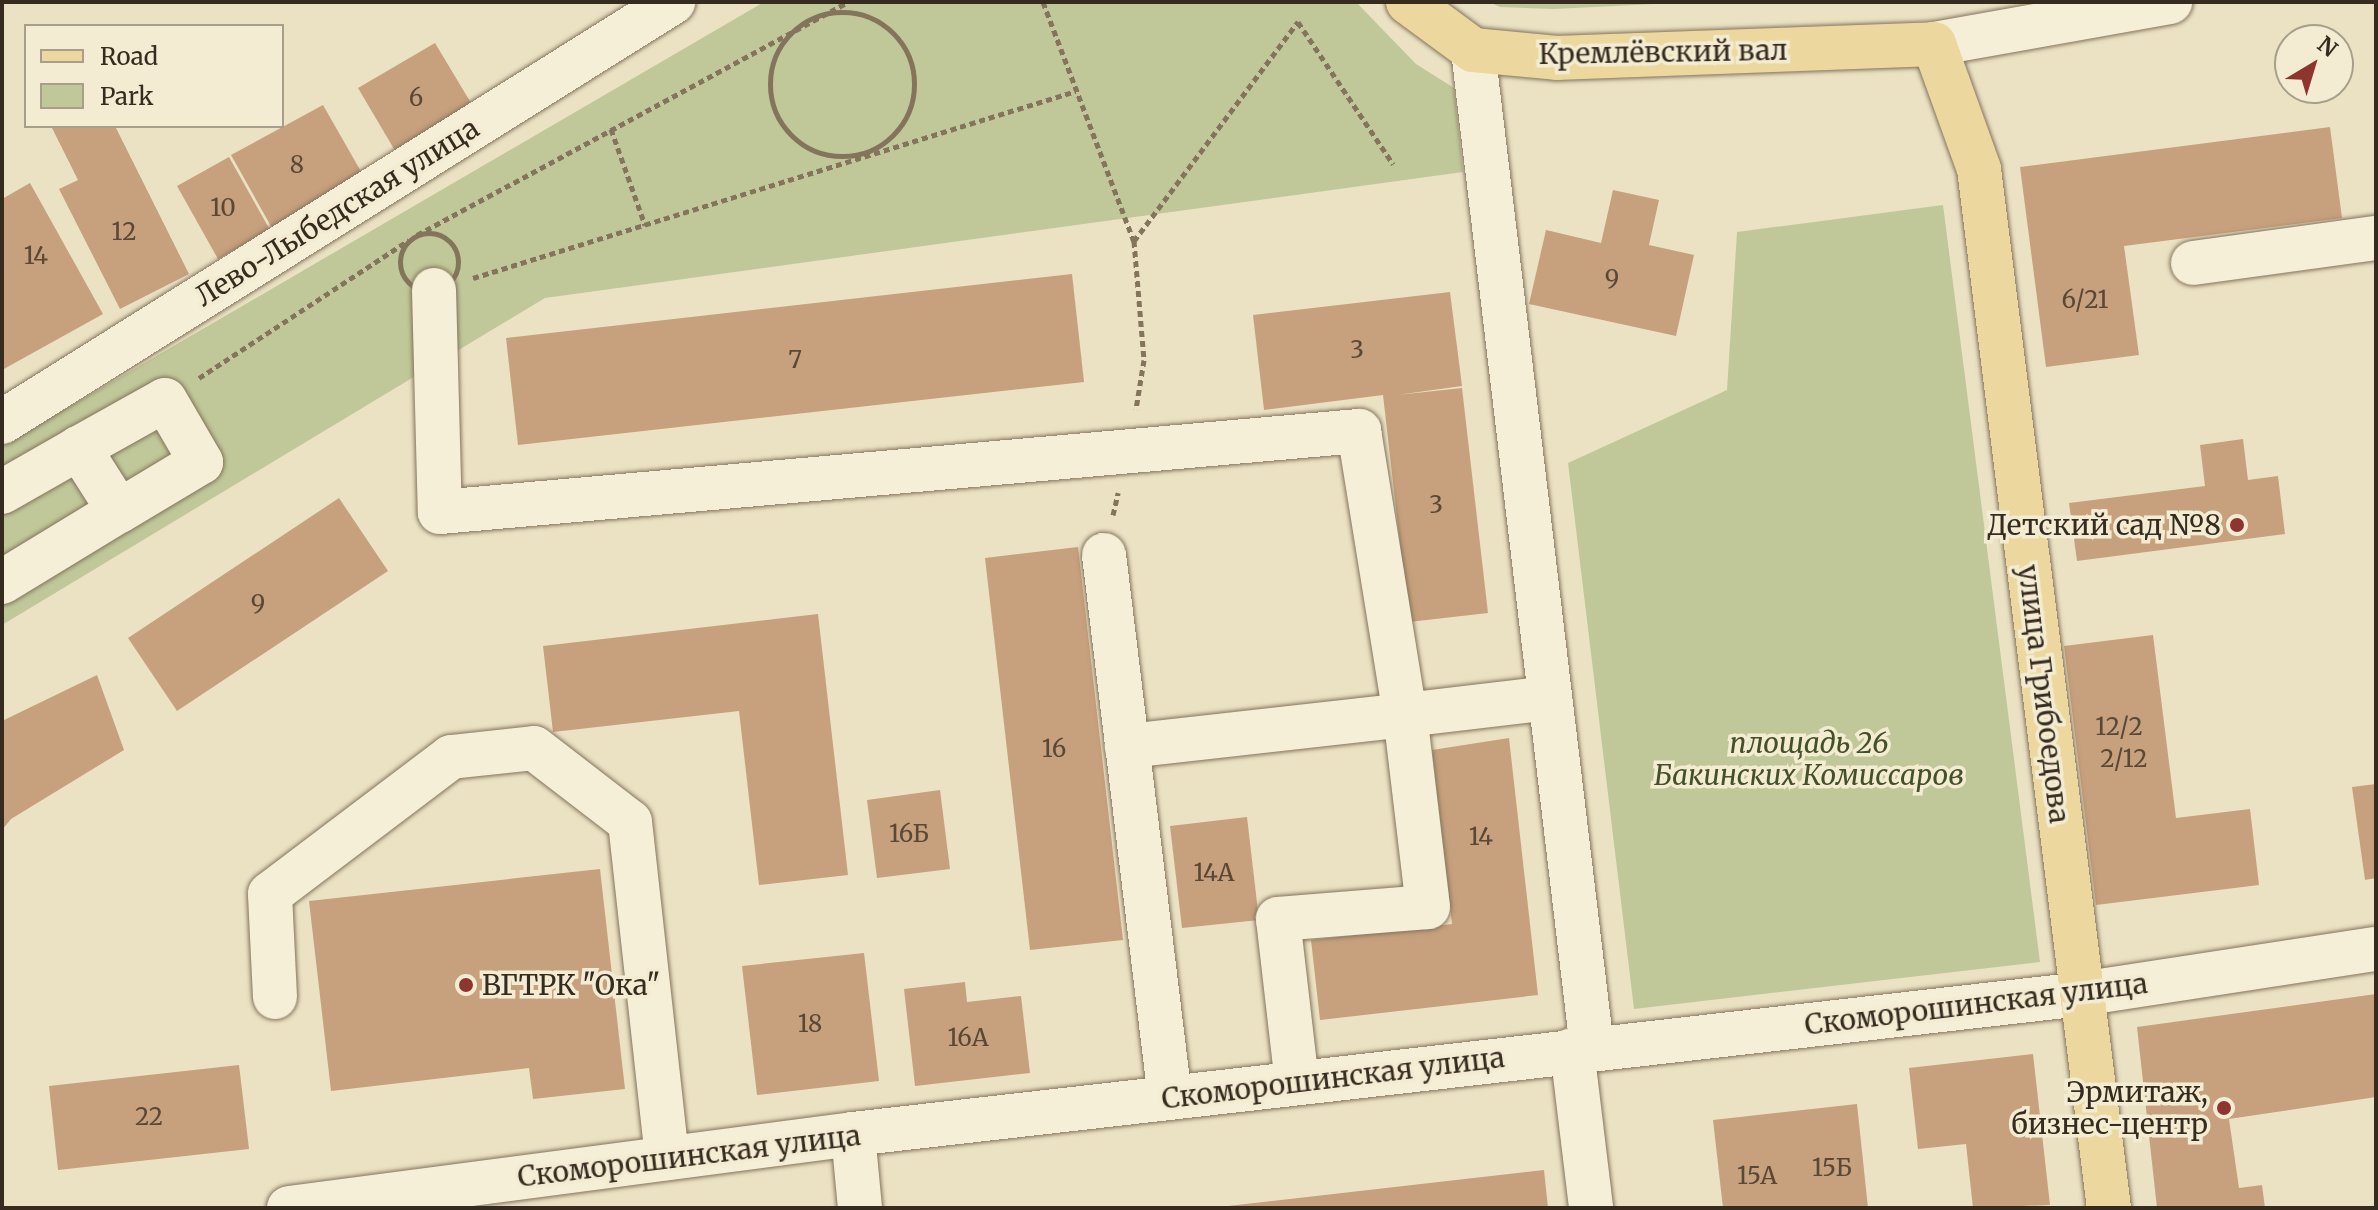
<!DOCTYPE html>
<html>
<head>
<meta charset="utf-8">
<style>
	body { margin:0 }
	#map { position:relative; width:2378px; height:1210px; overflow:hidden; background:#ebe2c4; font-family:Merriweather,serif }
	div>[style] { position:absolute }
	.green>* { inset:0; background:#c0c899 }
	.building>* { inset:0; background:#c7a07d }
	.path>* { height:5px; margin-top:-2.5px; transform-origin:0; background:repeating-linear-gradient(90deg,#84745c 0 6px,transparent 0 10px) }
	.path>.ring { margin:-2.5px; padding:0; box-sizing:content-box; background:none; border:5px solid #84745c; border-radius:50% }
	.roads { filter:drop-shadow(0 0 2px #84745c) drop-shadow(0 0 2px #84745c) }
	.minor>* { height:44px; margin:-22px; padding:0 22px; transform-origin:22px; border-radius:22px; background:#f6efd7 }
	.major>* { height:44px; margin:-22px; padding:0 22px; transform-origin:22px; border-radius:22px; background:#ecd89e }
	.dots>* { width:22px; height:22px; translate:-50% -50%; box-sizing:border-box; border:4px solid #f3ecd3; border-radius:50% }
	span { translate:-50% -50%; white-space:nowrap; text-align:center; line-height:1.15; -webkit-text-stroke:7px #f3ecd3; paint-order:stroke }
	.number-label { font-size:24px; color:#5a4836 }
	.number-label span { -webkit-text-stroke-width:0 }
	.street-label { font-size:28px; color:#352b1f }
	.poi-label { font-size:28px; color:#352b1f }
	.right { translate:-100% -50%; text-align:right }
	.left { translate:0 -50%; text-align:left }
	.park-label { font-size:28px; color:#445027; font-style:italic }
	.frame { position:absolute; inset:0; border:4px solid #352b1f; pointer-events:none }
	.legend { position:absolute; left:24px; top:24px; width:260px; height:104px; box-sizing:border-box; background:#f3ecd3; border:2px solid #a79f8b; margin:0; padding:10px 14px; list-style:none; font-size:24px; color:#352b1f }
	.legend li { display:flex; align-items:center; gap:16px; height:40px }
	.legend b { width:40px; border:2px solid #a79f8b }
	.north { position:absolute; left:2274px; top:24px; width:80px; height:80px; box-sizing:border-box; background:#f3ecd3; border:2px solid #a79f8b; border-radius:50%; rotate:38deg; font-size:22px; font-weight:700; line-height:32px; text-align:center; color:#352b1f }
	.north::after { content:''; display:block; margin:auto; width:28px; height:36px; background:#8f3530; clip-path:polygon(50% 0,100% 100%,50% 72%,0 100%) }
</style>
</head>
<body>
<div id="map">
	<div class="green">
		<i style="clip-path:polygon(764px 2px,1356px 2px,1416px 64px,1454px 88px,1463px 172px,545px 298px,2px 625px,2px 446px)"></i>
		<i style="clip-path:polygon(1489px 2px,1695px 2px,1554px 9px,1500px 7px)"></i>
		<i style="clip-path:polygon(1943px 205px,2040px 962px,1634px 1009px,1568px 463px,1727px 390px,1737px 232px)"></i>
	</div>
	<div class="building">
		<i style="clip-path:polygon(435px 43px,474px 108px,397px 154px,358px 88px)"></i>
		<i style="clip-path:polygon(323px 105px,363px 175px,272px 228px,231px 155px)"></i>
		<i style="clip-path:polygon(51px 126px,115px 126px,189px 274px,120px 309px,59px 189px,78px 180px)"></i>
		<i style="clip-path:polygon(2330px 127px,2342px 218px,2124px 246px,2139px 355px,2046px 367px,2020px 167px)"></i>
		<i style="clip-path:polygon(229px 157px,270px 230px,218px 259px,177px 186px)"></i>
		<i style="clip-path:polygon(30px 183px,103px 314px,2px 370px,2px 199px)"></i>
		<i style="clip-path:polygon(1613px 190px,1659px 200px,1649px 245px,1694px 255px,1676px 336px,1529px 304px,1546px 230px,1601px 243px)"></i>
		<i style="clip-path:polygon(1072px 274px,1084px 382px,518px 445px,506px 338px)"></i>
		<i style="clip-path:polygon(1450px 292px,1462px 386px,1397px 395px,1462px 388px,1488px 613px,1409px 622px,1383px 395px,1264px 410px,1253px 315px)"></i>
		<i style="clip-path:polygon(2243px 439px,2248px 480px,2278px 476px,2285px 534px,2077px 561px,2069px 503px,2205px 486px,2200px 445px)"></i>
		<i style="clip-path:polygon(339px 498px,388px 571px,177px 711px,128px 638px)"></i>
		<i style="clip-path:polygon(1078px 547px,1123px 940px,1030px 950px,985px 558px)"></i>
		<i style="clip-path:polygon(818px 614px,848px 875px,759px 885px,739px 711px,553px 732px,543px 646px)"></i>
		<i style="clip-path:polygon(2153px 635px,2176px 818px,2250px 809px,2259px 885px,2096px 905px,2064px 646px)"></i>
		<i style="clip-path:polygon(97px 675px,124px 750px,11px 819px,2px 830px,2px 721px)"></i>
		<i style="clip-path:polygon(1509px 738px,1538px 995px,1320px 1020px,1311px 940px,1452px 924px,1432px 750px)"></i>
		<i style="clip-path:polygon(2376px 784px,2376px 878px,2365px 880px,2352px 787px)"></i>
		<i style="clip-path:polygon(940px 790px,950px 869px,877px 878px,867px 800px)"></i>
		<i style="clip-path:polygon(1247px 817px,1259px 920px,1182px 928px,1170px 826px)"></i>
		<i style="clip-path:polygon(600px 869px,625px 1089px,533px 1099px,529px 1068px,331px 1091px,309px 901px)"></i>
		<i style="clip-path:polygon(864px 953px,879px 1081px,757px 1095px,742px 966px)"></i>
		<i style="clip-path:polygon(965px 982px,967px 1002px,1021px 996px,1030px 1073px,915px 1086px,904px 989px)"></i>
		<i style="clip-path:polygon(2376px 994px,2376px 1097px,2229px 1119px,2239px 1188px,2262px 1185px,2265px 1208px,2157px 1208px,2137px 1027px)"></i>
		<i style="clip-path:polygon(2033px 1054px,2050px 1205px,1973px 1208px,1966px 1144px,1918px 1149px,1909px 1068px)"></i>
		<i style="clip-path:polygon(239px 1065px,249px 1149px,58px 1170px,49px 1086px)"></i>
		<i style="clip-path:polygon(1857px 1104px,1868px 1208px,1723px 1208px,1713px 1120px)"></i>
		<i style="clip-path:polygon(1544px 1170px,1548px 1208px,1228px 1208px,1228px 1206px)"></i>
	</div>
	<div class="path">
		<i style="left:1043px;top:2px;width:256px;rotate:69.2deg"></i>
		<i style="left:1134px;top:241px;width:274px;rotate:-53.2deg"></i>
		<i style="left:1298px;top:22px;width:171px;rotate:56.2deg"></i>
		<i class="ring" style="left:770px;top:12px;width:139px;height:139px"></i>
		<i style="left:611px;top:129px;width:102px;rotate:70.5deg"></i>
		<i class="ring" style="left:400px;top:233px;width:53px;height:53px"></i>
		<i style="left:417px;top:235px;width:490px;rotate:-28.4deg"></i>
		<i style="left:1134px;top:241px;width:119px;rotate:85.2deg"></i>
		<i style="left:1144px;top:360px;width:50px;rotate:99.3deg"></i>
		<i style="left:473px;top:278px;width:631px;rotate:-17.23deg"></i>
		<i style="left:199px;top:378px;width:251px;rotate:-33.3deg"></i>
		<i style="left:1113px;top:515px;width:23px;rotate:-77deg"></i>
	</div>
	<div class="roads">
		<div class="minor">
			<i style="left:1934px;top:44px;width:240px;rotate:-10.1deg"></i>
			<i style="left:1473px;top:50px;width:1005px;rotate:83.2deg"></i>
			<i style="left:2193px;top:263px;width:185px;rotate:-7.8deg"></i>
			<i style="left:434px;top:290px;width:222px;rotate:88.5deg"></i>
			<i style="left:440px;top:512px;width:923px;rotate:-5.04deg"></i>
			<i style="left:1359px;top:431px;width:288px;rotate:80.8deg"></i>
			<i style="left:1405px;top:715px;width:280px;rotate:173.6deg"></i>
			<i style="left:2px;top:422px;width:792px;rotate:-32.04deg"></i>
			<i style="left:2px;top:492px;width:89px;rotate:-29.7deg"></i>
			<i style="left:79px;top:448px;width:98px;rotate:-29.2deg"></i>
			<i style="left:165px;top:400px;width:72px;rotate:59.9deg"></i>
			<i style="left:201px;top:462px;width:96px;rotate:149.1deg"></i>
			<i style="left:119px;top:511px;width:75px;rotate:-122.4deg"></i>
			<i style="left:1104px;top:555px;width:547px;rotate:83.07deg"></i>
			<i style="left:2px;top:582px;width:137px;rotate:-31.3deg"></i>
			<i style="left:275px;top:997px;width:103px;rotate:-92.8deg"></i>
			<i style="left:270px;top:894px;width:227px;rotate:-37.1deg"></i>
			<i style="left:451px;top:757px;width:83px;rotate:-6.2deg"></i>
			<i style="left:534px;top:748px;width:121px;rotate:37.6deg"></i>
			<i style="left:630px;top:822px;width:338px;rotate:83.7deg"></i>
			<i style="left:1572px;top:1050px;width:159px;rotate:83.1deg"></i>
			<i style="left:1297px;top:1083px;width:165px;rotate:-96.6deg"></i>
			<i style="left:1278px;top:919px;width:150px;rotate:-4.6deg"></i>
			<i style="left:1428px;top:907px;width:193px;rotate:-96.8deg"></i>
			<i style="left:1405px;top:715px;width:146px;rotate:-6.7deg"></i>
			<i style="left:853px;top:1134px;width:74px;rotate:84.6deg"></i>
			<i style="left:289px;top:1208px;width:569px;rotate:-7.47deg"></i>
			<i style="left:853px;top:1134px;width:1236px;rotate:-6.5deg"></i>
			<i style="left:2081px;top:994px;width:298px;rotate:-8.7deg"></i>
		</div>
		<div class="major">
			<i style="left:1408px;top:2px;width:81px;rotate:36.4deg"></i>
			<i style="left:1473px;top:50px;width:84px;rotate:5.4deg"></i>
			<i style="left:1557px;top:58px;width:377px;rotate:-2.1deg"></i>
			<i style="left:1934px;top:44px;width:133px;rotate:70.2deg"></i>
			<i style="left:1979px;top:169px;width:1047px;rotate:82.87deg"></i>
		</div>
	</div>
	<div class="dots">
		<i style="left:2237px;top:525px;background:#8f3530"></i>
		<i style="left:466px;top:985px;background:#8f3530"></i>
		<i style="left:2224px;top:1108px;background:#8f3530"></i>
	</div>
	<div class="number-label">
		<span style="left:416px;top:98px">6</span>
		<span style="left:297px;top:165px">8</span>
		<span style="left:223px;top:208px">10</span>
		<span style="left:124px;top:232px">12</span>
		<span style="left:36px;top:256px">14</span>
		<span style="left:1612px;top:279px">9</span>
		<span style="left:2085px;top:300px">6/21</span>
		<span style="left:1357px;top:350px">3</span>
		<span style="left:795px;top:360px">7</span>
		<span style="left:1436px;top:505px">3</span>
		<span style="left:258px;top:604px">9</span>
		<span style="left:2119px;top:727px">12/2</span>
		<span style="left:1054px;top:749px">16</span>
		<span style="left:2124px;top:759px">2/12</span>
		<span style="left:909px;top:834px">16Б</span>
		<span style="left:1481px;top:837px">14</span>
		<span style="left:1214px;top:873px">14А</span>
		<span style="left:810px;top:1024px">18</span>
		<span style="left:968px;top:1038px">16А</span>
		<span style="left:149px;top:1117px">22</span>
		<span style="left:1832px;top:1168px">15Б</span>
		<span style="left:1757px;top:1176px">15А</span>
	</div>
	<div class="street-label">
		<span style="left:1663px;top:52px;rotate:-1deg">Кремлёвский вал</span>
		<span style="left:337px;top:212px;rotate:-32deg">Лево-Лыбедская улица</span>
		<span style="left:2044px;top:694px;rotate:83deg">улица Грибоедова</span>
		<span style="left:1976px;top:1004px;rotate:-7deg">Скоморошинская улица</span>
		<span style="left:1333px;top:1078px;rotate:-7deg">Скоморошинская улица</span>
		<span style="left:689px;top:1156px;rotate:-7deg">Скоморошинская улица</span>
	</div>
	<div class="poi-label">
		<span class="right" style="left:2221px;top:525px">Детский сад №8</span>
		<span class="left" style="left:482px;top:985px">ВГТРК "Ока"</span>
		<span class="right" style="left:2208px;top:1108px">Эрмитаж,<br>бизнес-центр</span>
	</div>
	<div class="park-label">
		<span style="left:1809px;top:759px">площадь 26<br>Бакинских Комиссаров</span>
	</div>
	<div class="frame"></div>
	<ul class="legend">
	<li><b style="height:10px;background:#ecd89e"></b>Road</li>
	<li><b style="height:22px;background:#c0c899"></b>Park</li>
	</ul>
	<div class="north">N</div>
</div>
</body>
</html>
